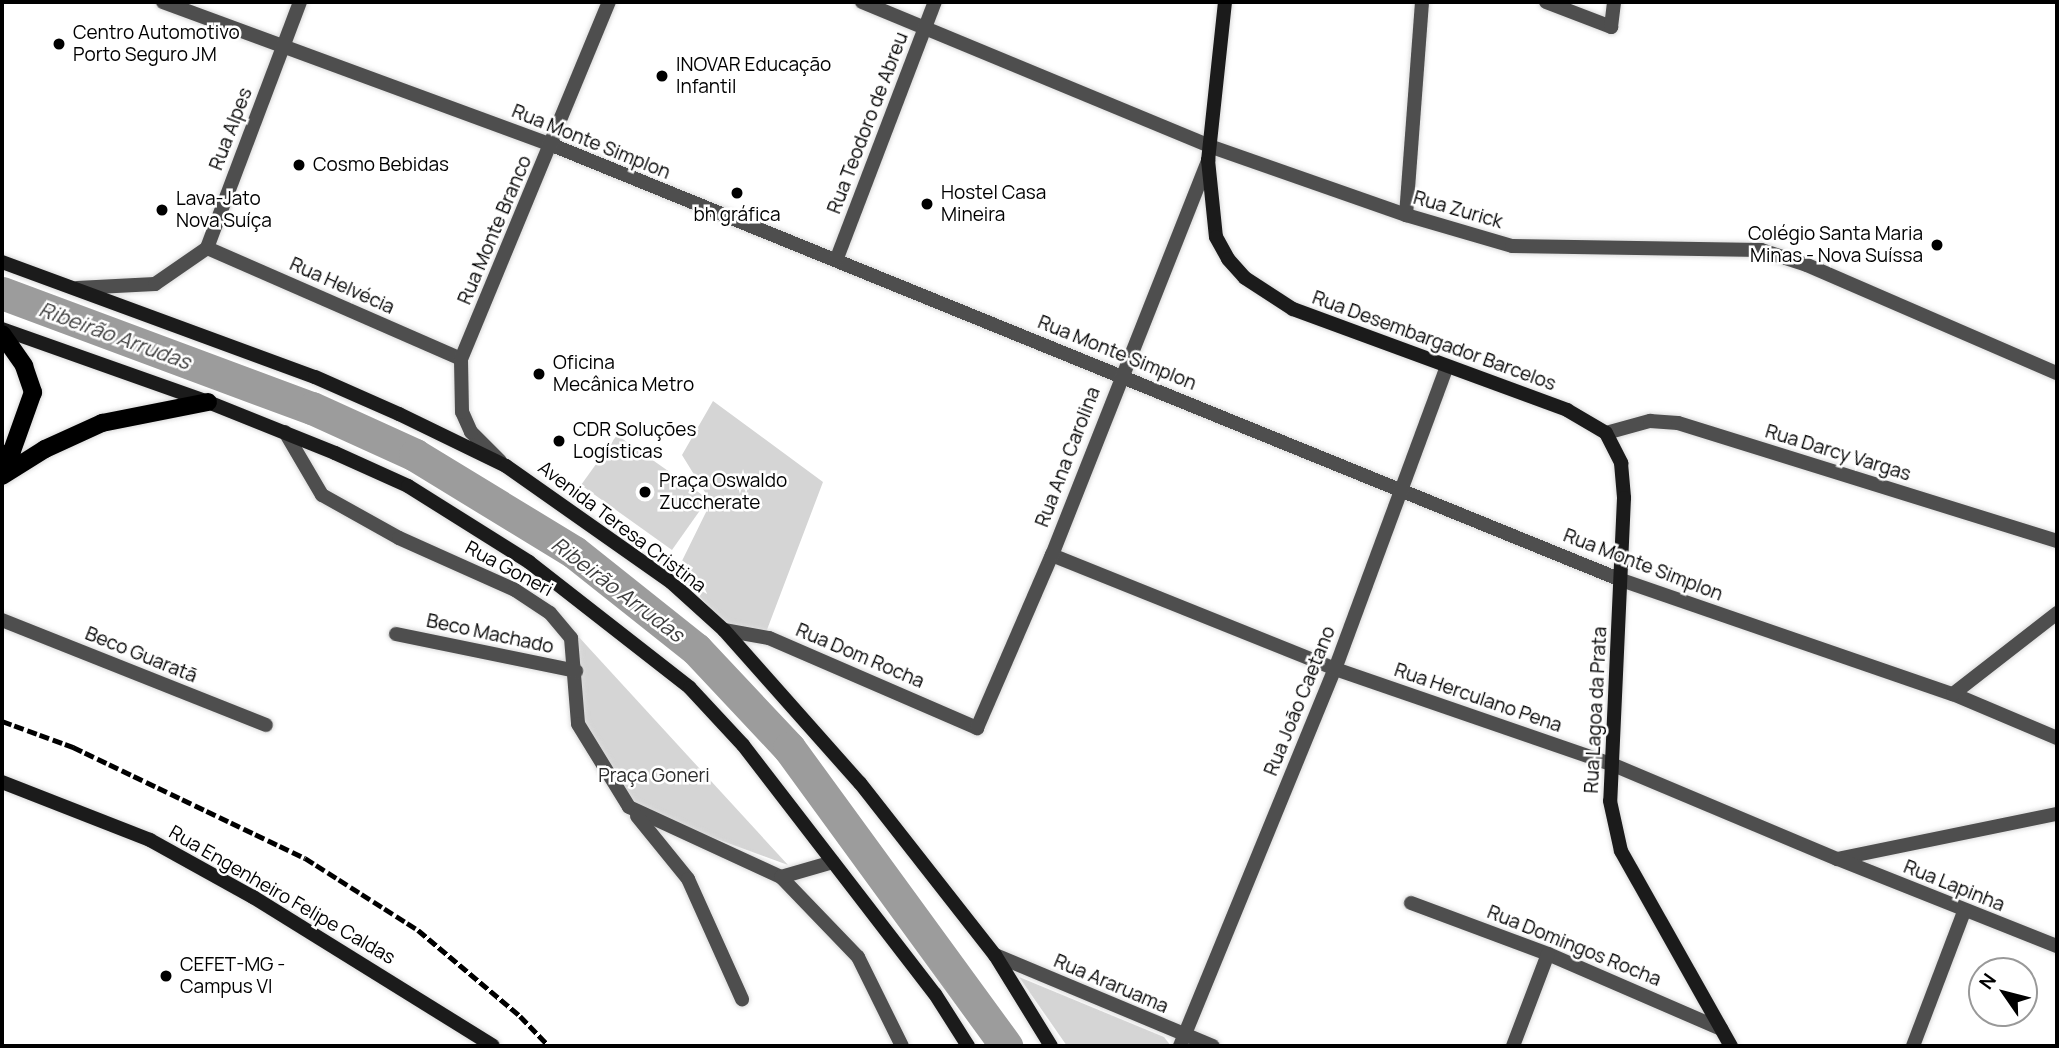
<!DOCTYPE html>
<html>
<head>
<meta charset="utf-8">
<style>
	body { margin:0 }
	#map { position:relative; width:2059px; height:1048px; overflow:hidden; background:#fff; font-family:Manrope,sans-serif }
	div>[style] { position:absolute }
	.green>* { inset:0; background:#d5d5d5 }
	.river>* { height:33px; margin:-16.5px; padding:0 16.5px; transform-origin:16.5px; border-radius:16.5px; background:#9c9c9c }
	.roads { filter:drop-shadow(0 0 2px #dbdbdb) drop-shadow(0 0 2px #dbdbdb) }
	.street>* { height:14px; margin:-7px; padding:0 7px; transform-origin:7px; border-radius:7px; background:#4e4e4e }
	.secondary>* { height:14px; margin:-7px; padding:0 7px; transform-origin:7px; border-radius:7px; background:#1b1b1b }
	.primary>* { height:18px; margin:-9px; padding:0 9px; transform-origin:9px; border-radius:9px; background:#000 }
	.rail>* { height:5px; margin-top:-2.5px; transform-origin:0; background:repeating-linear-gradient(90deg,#000 0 10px,transparent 0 13.5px) }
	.dots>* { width:19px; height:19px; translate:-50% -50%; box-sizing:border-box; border:4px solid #fff; border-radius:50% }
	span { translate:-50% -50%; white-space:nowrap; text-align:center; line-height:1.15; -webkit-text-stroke:5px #fff; paint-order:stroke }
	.poi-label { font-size:19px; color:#000 }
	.left { translate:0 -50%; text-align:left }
	.right { translate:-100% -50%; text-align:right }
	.street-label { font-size:19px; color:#000 }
	.park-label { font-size:19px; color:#2c2c2c }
	.water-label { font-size:21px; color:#3d3d3d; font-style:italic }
	.frame { position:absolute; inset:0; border:4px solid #000; pointer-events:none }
	.north { position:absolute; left:1968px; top:957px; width:70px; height:70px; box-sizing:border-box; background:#fff; border:2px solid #999; border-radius:50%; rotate:305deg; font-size:19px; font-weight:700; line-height:28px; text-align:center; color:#000 }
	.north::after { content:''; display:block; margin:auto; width:24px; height:32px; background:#000; clip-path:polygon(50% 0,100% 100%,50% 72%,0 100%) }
</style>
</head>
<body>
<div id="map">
	<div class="green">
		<i style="clip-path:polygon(713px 401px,823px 482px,765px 635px,728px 628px,677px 571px,711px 502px,682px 455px)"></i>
		<i style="clip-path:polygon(617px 435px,708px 499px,672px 550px,581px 485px)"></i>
		<i style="clip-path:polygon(577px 635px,788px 865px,629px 807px,578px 724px)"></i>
		<i style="clip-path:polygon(1019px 977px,1164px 1037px,1171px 1046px,1067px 1046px)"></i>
	</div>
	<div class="river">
		<i style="left:2px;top:293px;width:331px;rotate:20.4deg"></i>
		<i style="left:312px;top:408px;width:113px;rotate:24.5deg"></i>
		<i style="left:415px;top:455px;width:186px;rotate:31.4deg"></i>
		<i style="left:574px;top:552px;width:156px;rotate:38.5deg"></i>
		<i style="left:696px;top:649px;width:136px;rotate:46.8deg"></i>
		<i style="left:789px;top:748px;width:369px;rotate:53.9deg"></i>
	</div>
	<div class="roads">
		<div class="street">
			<i style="left:163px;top:2px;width:414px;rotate:20.2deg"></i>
			<i style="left:552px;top:145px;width:1154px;rotate:22.14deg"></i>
			<i style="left:1621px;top:580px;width:351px;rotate:19deg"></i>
			<i style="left:1953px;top:694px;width:113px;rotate:22.9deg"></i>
			<i style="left:862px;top:2px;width:376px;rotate:22.5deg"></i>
			<i style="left:1209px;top:146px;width:209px;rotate:19.3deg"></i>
			<i style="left:1406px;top:215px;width:110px;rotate:16.3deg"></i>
			<i style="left:1512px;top:246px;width:249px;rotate:0.9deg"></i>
			<i style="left:1761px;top:250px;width:48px;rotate:18.1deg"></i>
			<i style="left:1807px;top:265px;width:272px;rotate:23.4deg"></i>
			<i style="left:1546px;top:2px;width:70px;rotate:21deg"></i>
			<i style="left:1611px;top:27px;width:25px;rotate:-83deg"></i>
			<i style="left:1406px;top:215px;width:214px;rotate:-85.7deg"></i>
			<i style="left:207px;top:248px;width:277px;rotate:23.6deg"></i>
			<i style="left:837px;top:258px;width:274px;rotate:-69.1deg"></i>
			<i style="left:77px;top:288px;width:78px;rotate:-2.9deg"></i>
			<i style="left:155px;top:284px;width:63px;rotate:-34.7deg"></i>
			<i style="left:207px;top:248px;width:263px;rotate:-69.3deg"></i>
			<i style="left:285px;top:432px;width:73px;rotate:59.6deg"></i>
			<i style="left:322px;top:495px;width:88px;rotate:29.2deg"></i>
			<i style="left:399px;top:538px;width:127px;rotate:24.1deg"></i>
			<i style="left:515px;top:590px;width:42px;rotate:33.3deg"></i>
			<i style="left:550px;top:613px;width:33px;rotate:50deg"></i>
			<i style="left:571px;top:638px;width:86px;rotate:85.3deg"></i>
			<i style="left:578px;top:724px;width:97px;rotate:58.4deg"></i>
			<i style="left:629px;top:807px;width:167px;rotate:24.7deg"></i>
			<i style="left:781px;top:877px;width:111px;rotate:46.1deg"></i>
			<i style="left:858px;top:957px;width:99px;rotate:63.7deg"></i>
			<i style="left:1606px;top:433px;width:46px;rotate:-15.3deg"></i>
			<i style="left:1650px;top:421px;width:28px;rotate:4deg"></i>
			<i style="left:1678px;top:423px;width:397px;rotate:17.3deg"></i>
			<i style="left:500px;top:461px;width:41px;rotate:-135deg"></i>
			<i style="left:471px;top:432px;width:22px;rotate:-114deg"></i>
			<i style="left:462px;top:412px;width:53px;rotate:-91.1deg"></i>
			<i style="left:461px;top:359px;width:386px;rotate:-67.5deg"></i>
			<i style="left:1052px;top:555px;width:305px;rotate:21.9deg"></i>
			<i style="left:1335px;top:669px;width:292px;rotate:19deg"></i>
			<i style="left:1611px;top:764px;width:245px;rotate:22.8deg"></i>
			<i style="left:1837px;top:859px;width:225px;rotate:-11.6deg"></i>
			<i style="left:2px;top:620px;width:284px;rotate:21.7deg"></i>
			<i style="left:724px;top:630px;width:46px;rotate:10.1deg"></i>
			<i style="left:769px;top:638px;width:227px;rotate:23.4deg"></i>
			<i style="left:977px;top:728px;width:189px;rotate:-66.6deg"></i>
			<i style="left:1052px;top:555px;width:425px;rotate:-68.4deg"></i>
			<i style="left:396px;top:634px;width:184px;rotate:11.6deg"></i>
			<i style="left:1953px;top:694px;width:132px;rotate:-37.9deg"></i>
			<i style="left:637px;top:816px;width:81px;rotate:51deg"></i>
			<i style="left:688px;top:879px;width:132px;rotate:65.8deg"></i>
			<i style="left:1838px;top:859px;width:236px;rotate:21.7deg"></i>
			<i style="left:781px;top:877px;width:54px;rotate:-16.1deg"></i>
			<i style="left:1411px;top:903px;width:146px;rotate:20.4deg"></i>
			<i style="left:1548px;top:954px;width:189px;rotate:23.4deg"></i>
			<i style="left:995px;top:955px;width:236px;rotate:22.7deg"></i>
			<i style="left:1180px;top:1046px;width:408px;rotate:-67.7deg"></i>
			<i style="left:1335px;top:669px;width:322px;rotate:-69.7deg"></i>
			<i style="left:1513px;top:1046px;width:98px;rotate:-69.2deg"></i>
			<i style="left:1913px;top:1046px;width:143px;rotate:-69.2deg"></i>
		</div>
		<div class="secondary">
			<i style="left:1225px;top:2px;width:159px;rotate:96.1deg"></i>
			<i style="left:1208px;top:160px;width:77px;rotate:84.1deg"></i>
			<i style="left:1216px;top:237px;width:25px;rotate:61deg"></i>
			<i style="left:1228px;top:259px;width:25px;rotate:48deg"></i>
			<i style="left:1245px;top:278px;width:57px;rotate:32.9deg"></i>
			<i style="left:1293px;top:309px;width:292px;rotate:20.2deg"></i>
			<i style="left:1567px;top:410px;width:45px;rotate:30.5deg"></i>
			<i style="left:1606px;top:433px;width:34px;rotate:63deg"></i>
			<i style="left:1621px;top:463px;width:35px;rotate:85deg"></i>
			<i style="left:1624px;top:498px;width:303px;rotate:92.6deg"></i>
			<i style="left:1610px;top:801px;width:51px;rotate:77.6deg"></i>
			<i style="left:1621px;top:851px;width:224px;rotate:60.6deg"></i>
			<i style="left:2px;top:262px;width:333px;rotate:20.2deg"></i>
			<i style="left:315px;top:377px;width:92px;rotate:23.8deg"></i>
			<i style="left:399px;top:414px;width:119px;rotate:25.9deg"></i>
			<i style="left:506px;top:466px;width:202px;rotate:35.1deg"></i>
			<i style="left:671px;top:582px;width:72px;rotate:42.2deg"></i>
			<i style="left:724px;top:630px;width:205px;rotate:48.4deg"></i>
			<i style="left:860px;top:783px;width:219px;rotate:51.9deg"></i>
			<i style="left:995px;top:955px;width:107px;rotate:58.4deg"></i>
			<i style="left:2px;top:329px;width:219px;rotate:19.5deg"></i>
			<i style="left:208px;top:402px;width:137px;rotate:21.9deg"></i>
			<i style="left:335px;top:453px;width:80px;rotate:24.3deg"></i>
			<i style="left:408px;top:486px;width:143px;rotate:32.1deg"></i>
			<i style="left:529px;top:562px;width:204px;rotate:38deg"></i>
			<i style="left:690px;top:688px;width:78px;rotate:47.1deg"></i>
			<i style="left:743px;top:745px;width:314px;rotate:52.4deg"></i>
			<i style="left:935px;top:994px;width:62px;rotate:57.6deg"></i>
			<i style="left:2px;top:782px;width:159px;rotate:21.4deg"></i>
			<i style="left:150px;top:840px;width:118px;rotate:29deg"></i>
			<i style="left:253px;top:897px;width:282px;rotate:31.8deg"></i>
		</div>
		<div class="primary">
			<i style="left:2px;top:334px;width:39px;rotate:55deg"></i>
			<i style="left:24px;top:366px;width:28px;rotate:71deg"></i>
			<i style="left:33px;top:392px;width:63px;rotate:109.6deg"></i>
			<i style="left:12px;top:451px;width:12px;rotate:149deg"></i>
			<i style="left:2px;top:476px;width:51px;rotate:-32.1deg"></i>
			<i style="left:45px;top:449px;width:63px;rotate:-24.5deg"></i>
			<i style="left:102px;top:423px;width:108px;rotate:-11.2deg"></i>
		</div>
	</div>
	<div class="rail">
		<i style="left:2px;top:721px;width:76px;rotate:20.1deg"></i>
		<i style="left:73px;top:747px;width:257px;rotate:25.6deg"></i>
		<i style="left:305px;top:858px;width:134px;rotate:32.5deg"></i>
		<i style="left:418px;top:930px;width:133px;rotate:40.1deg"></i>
		<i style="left:520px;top:1016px;width:42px;rotate:46deg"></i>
	</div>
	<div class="dots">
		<i style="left:59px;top:44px;background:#000"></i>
		<i style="left:662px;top:76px;background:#000"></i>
		<i style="left:299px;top:165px;background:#000"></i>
		<i style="left:737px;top:193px;background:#000"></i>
		<i style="left:927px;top:204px;background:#000"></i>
		<i style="left:162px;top:210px;background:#000"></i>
		<i style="left:1937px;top:245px;background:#000"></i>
		<i style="left:539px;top:374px;background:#000"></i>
		<i style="left:559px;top:441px;background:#000"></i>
		<i style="left:645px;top:492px;background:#000"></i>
		<i style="left:166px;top:976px;background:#000"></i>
	</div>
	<div class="poi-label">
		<span class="left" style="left:73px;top:44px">Centro Automotivo<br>Porto Seguro JM</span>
		<span class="left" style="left:676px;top:76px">INOVAR Educação<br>Infantil</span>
		<span class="left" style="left:313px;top:165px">Cosmo Bebidas</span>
		<span class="left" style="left:941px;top:204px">Hostel Casa<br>Mineira</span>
		<span class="left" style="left:176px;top:210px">Lava-Jato<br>Nova Suíça</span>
		<span style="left:737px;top:215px">bh gráfica</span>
		<span class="right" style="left:1923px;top:245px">Colégio Santa Maria<br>Minas - Nova Suíssa</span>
		<span class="left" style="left:553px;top:374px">Oficina<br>Mecânica Metro</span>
		<span class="left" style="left:573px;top:441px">CDR Soluções<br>Logísticas</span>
		<span class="left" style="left:659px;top:492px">Praça Oswaldo<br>Zuccherate</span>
		<span class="left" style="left:180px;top:976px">CEFET-MG -<br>Campus VI</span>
	</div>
	<div class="street-label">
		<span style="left:868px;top:123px;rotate:-69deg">Rua Teodoro de Abreu</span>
		<span style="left:231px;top:129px;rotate:-69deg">Rua Alpes</span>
		<span style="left:591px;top:142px;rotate:22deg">Rua Monte Simplon</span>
		<span style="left:1458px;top:210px;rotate:16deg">Rua Zurick</span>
		<span style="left:495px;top:230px;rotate:-67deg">Rua Monte Branco</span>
		<span style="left:342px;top:286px;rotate:24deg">Rua Helvécia</span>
		<span style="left:1434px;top:341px;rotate:20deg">Rua Desembargador Barcelos</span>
		<span style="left:1117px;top:353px;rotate:22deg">Rua Monte Simplon</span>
		<span style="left:1838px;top:453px;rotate:17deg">Rua Darcy Vargas</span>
		<span style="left:1068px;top:457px;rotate:-69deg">Rua Ana Carolina</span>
		<span style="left:622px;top:527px;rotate:37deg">Avenida Teresa Cristina</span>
		<span style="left:1643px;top:565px;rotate:21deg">Rua Monte Simplon</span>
		<span style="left:509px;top:569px;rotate:28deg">Rua Goneri</span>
		<span style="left:490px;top:634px;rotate:12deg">Beco Machado</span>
		<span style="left:141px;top:655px;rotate:22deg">Beco Guaratã</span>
		<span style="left:860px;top:656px;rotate:23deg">Rua Dom Rocha</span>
		<span style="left:1478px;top:698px;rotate:19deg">Rua Herculano Pena</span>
		<span style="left:1300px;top:701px;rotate:-68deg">Rua João Caetano</span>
		<span style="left:1596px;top:710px;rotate:-87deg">Rua Lagoa da Prata</span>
		<span style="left:1954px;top:886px;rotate:22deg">Rua Lapinha</span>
		<span style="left:282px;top:895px;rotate:30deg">Rua Engenheiro Felipe Caldas</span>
		<span style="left:1574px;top:946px;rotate:22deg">Rua Domingos Rocha</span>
		<span style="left:1111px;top:984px;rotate:23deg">Rua Araruama</span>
	</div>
	<div class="park-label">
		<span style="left:654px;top:776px">Praça Goneri</span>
	</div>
	<div class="water-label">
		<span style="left:115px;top:335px;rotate:20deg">Ribeirão Arrudas</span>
		<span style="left:618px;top:589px;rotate:37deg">Ribeirão Arrudas</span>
	</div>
	<div class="frame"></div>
	<div class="north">N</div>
</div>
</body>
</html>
